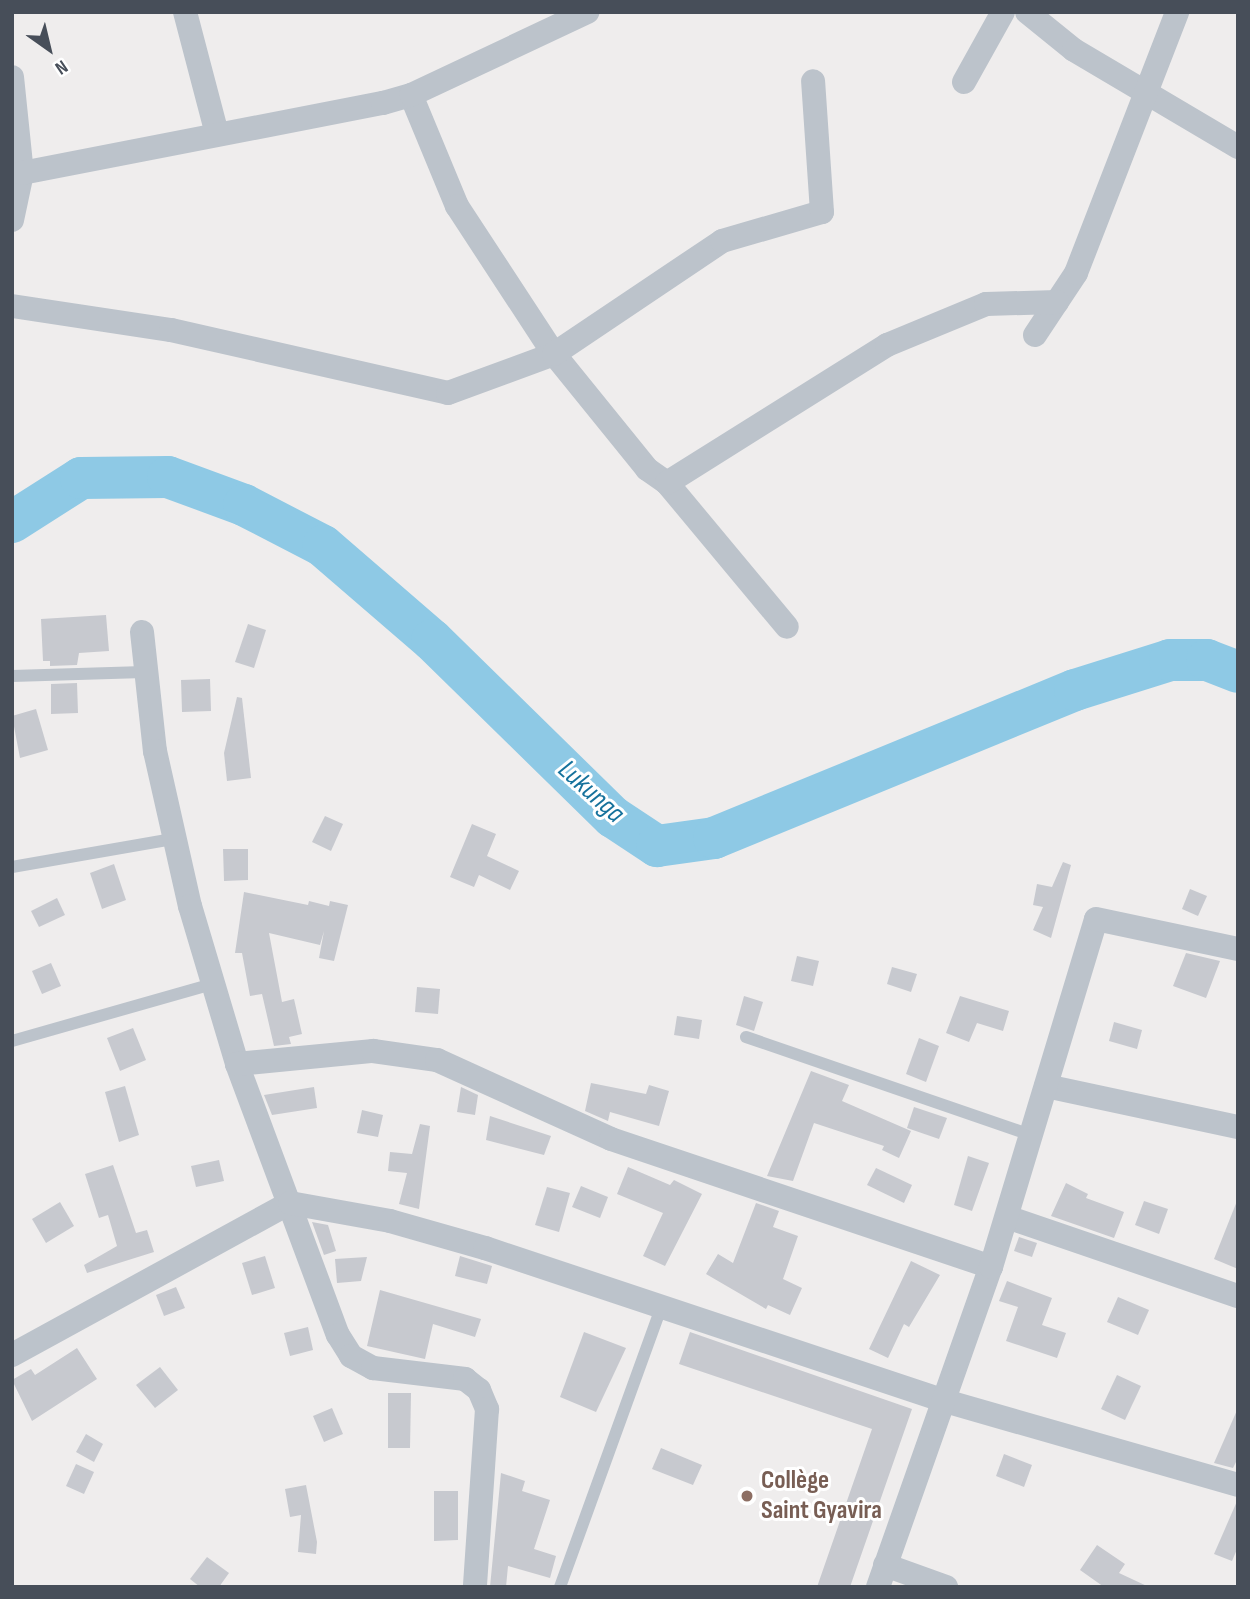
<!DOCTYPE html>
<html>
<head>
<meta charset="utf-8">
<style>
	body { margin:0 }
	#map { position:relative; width:1250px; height:1599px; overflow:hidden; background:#efeded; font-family:"Sofia Sans Condensed",sans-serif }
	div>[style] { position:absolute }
	.river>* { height:42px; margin:-21px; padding:0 21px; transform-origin:21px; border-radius:21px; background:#8ec9e5 }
	.building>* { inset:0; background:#c7c9cf }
	.lane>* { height:12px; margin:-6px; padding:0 6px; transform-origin:6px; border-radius:6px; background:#bcc3cb }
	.street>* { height:24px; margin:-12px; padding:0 12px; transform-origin:12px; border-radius:12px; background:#bcc3cb }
	.dots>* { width:19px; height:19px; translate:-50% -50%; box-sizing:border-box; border:4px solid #fff; border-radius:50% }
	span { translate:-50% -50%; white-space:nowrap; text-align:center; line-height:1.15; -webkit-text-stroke:6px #fff; paint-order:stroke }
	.education-label { font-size:26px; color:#785e54; font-weight:700 }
	.left { translate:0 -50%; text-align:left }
	.water-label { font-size:28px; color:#16729c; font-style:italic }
	.frame { position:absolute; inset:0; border:14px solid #474e59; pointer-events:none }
	.north { position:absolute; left:14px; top:14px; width:70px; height:70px; -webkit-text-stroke:5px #fff; paint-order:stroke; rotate:146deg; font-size:19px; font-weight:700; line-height:28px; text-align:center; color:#474e59 }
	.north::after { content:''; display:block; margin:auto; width:24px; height:32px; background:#474e59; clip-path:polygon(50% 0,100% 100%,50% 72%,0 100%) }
</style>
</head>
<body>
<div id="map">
	<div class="river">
		<i style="left:12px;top:522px;width:82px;rotate:-32.5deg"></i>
		<i style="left:81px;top:478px;width:87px;rotate:-0.7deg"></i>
		<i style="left:168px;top:477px;width:81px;rotate:20.2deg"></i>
		<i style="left:244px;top:505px;width:89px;rotate:27.4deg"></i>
		<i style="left:323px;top:546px;width:144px;rotate:40.8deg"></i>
		<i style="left:432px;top:640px;width:253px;rotate:44.4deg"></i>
		<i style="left:613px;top:817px;width:53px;rotate:33.4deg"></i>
		<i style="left:657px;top:846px;width:58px;rotate:-8deg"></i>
		<i style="left:714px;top:838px;width:390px;rotate:-22.3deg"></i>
		<i style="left:1075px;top:690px;width:100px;rotate:-17.5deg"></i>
		<i style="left:1170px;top:660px;width:37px"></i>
		<i style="left:1207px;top:660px;width:33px;rotate:21deg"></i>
	</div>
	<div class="building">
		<i style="clip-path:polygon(106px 615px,109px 651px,79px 653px,77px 665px,50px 666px,50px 661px,43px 661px,41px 619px)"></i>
		<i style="clip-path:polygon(248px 624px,266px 630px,254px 668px,235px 662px)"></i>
		<i style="clip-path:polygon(210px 679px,211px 711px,182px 712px,181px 680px)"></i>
		<i style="clip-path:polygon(77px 683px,78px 713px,51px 714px,51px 684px)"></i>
		<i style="clip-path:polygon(237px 697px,242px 698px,251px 778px,227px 781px,224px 753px)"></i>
		<i style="clip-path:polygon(36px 709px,48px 750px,20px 758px,12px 716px)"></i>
		<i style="clip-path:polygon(325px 816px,343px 824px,331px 851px,312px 842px)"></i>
		<i style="clip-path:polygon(472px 824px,496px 834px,487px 856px,519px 871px,510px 890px,479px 875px,474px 887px,450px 877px)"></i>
		<i style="clip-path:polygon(223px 849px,248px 849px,248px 880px,224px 881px)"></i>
		<i style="clip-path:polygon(1063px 862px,1071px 865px,1051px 938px,1033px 930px,1043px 907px,1033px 905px,1037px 884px,1052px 887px)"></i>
		<i style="clip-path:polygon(114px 864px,126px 900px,102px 909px,90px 873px)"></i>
		<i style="clip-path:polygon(1190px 889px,1207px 896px,1198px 916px,1182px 909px)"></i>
		<i style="clip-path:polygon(244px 892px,308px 905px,309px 901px,329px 906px,330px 901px,348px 905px,334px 961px,319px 958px,324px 931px,320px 945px,269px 933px,282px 1002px,294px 999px,302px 1034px,289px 1037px,291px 1044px,274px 1046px,262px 994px,250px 996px,242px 953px,235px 953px)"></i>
		<i style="clip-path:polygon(57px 898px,65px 915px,39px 927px,31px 911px)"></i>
		<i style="clip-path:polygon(1186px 953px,1220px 961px,1206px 998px,1173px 986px)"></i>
		<i style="clip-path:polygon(797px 956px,819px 961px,813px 986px,791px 981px)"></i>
		<i style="clip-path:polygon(51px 963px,61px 986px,42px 994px,32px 971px)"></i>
		<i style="clip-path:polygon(892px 967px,917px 974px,911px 992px,887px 984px)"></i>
		<i style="clip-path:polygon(417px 987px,440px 989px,438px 1014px,415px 1012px)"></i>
		<i style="clip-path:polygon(744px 996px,763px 1002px,754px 1031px,736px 1025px)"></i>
		<i style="clip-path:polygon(960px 996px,1009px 1011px,1003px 1031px,977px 1023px,969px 1042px,946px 1033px)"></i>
		<i style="clip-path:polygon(677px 1016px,702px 1020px,699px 1039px,674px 1035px)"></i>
		<i style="clip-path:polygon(1114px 1022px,1142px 1030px,1137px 1049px,1109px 1041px)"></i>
		<i style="clip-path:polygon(133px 1028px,146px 1060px,120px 1071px,107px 1038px)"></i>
		<i style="clip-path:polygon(919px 1038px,939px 1046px,926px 1082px,906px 1074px)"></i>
		<i style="clip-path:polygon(811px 1071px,849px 1085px,842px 1101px,911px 1131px,899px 1158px,882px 1150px,884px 1146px,814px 1123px,793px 1181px,767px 1176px)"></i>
		<i style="clip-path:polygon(591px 1083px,646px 1094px,649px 1085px,669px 1091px,659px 1126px,610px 1112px,608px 1121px,585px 1111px)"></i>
		<i style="clip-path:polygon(125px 1086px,139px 1135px,119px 1142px,105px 1092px)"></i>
		<i style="clip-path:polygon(314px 1087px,317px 1108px,272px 1115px,264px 1095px)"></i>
		<i style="clip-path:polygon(461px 1087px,478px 1095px,475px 1115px,457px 1112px)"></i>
		<i style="clip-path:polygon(914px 1107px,947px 1118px,939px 1139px,907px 1128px)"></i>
		<i style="clip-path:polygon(362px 1110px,383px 1115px,378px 1137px,357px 1133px)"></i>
		<i style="clip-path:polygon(490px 1116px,551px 1136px,544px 1155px,486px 1140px)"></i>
		<i style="clip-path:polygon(420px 1124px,430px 1126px,419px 1209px,399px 1204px,407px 1173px,388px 1171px,390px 1152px,412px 1154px)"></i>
		<i style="clip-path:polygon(968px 1156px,989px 1163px,972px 1211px,954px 1205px)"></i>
		<i style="clip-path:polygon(219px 1160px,224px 1181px,196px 1187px,191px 1166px)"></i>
		<i style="clip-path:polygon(113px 1165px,136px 1233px,147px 1230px,154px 1252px,87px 1273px,84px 1265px,117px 1246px,108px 1215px,99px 1218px,85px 1174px)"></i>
		<i style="clip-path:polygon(628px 1167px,670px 1185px,674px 1180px,702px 1194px,665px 1266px,643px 1256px,663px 1213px,617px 1194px)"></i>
		<i style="clip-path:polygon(876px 1168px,912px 1185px,904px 1203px,867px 1185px)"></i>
		<i style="clip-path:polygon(1066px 1183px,1088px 1194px,1086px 1198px,1124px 1212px,1114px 1238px,1051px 1216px)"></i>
		<i style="clip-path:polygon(581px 1186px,608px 1197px,600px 1218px,572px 1207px)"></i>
		<i style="clip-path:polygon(547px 1187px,570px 1193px,559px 1232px,535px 1225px)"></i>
		<i style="clip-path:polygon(1144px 1201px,1168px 1209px,1159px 1234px,1135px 1225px)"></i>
		<i style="clip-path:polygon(1237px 1201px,1238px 1201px,1238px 1269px,1214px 1259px)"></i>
		<i style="clip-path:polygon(60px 1202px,74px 1226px,46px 1243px,32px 1219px)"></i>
		<i style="clip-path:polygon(756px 1203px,779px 1211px,773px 1227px,798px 1236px,783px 1279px,802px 1288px,790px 1315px,768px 1305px,766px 1309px,706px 1274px,718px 1254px,733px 1263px)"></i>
		<i style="clip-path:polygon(312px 1222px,328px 1225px,336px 1251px,324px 1255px)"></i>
		<i style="clip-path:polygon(1019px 1237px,1037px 1243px,1032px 1257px,1014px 1251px)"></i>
		<i style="clip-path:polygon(265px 1256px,275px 1288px,252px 1295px,242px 1263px)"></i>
		<i style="clip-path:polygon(460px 1256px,492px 1266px,487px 1284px,455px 1276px)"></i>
		<i style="clip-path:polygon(367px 1257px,361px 1281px,337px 1283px,335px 1259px)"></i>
		<i style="clip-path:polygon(911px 1261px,940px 1275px,909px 1327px,904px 1324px,888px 1358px,869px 1349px)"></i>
		<i style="clip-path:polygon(1007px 1281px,1052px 1298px,1042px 1325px,1066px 1333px,1057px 1358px,1006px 1341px,1018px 1307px,999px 1301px)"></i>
		<i style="clip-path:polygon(176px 1287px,185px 1308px,164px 1316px,156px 1295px)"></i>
		<i style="clip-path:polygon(380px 1290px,481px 1319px,475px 1337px,433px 1324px,425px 1359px,367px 1346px)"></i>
		<i style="clip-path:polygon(1118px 1297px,1149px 1310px,1138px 1335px,1107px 1322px)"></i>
		<i style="clip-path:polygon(308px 1327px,313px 1350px,290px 1356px,284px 1333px)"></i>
		<i style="clip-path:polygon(584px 1332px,626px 1348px,596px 1412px,560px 1397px)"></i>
		<i style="clip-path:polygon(690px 1332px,912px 1409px,850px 1587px,817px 1587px,872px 1429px,679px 1364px)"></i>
		<i style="clip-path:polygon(77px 1348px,97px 1379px,32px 1421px,12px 1380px,31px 1369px,35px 1375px)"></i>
		<i style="clip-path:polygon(160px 1367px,178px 1390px,155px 1408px,136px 1385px)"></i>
		<i style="clip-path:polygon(1117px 1375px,1141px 1386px,1125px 1420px,1101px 1409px)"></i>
		<i style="clip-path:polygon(388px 1393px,411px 1393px,410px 1448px,388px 1448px)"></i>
		<i style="clip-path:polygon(332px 1408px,343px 1434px,324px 1442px,313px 1416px)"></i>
		<i style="clip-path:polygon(1238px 1408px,1238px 1458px,1233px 1468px,1214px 1463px)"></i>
		<i style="clip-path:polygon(86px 1434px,103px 1444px,94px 1462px,76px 1452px)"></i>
		<i style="clip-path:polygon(661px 1448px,702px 1465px,693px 1485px,652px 1469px)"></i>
		<i style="clip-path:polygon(1004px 1454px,1032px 1465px,1024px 1487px,996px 1476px)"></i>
		<i style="clip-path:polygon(76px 1464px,94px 1472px,84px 1494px,66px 1486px)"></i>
		<i style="clip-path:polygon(501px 1473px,525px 1481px,522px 1491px,550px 1500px,534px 1549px,556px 1556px,550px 1578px,508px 1566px,506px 1587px,490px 1587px)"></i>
		<i style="clip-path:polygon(306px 1485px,317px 1542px,316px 1554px,298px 1552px,301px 1515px,290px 1517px,285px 1489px)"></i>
		<i style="clip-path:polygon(434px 1491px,458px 1491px,458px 1540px,434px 1541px)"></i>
		<i style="clip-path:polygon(1238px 1499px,1238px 1547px,1232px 1561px,1214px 1554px)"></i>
		<i style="clip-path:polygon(1097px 1545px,1125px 1564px,1119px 1573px,1149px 1587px,1104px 1587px,1080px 1570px)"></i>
		<i style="clip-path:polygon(207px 1557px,229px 1573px,219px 1587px,200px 1587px,190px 1579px)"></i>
	</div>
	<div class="lane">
		<i style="left:12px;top:676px;width:132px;rotate:-1.7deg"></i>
		<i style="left:12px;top:867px;width:163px;rotate:-9.9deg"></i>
		<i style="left:746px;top:1037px;width:301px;rotate:19deg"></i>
		<i style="left:12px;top:1041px;width:212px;rotate:-15.9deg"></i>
		<i style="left:560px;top:1587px;width:297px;rotate:-70.1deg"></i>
	</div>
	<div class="street">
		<i style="left:185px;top:12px;width:126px;rotate:75.3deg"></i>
		<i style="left:1027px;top:12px;width:60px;rotate:39deg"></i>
		<i style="left:1074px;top:50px;width:191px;rotate:30.6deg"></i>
		<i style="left:12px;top:77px;width:97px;rotate:84.1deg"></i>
		<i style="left:22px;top:173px;width:48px;rotate:102deg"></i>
		<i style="left:964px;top:82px;width:80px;rotate:-60.9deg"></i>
		<i style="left:411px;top:95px;width:120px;rotate:67.5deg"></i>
		<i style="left:457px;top:206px;width:177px;rotate:56.8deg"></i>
		<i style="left:554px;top:354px;width:148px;rotate:51deg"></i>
		<i style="left:647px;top:469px;width:24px;rotate:35deg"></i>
		<i style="left:667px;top:483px;width:187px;rotate:50.2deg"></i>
		<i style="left:22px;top:173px;width:368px;rotate:-11deg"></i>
		<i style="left:383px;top:103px;width:29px;rotate:-16deg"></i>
		<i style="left:411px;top:95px;width:195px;rotate:-25.2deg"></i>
		<i style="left:12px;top:306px;width:161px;rotate:8.6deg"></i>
		<i style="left:171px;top:330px;width:284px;rotate:12.8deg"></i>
		<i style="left:448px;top:393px;width:113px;rotate:-20.2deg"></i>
		<i style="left:554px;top:354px;width:202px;rotate:-33.9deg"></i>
		<i style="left:722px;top:241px;width:104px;rotate:-16.2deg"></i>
		<i style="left:822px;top:212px;width:131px;rotate:-93.9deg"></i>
		<i style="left:1035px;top:335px;width:74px;rotate:-56.5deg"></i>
		<i style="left:1076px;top:273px;width:280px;rotate:-68.8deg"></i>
		<i style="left:667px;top:483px;width:260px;rotate:-32.1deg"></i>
		<i style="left:887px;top:345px;width:107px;rotate:-22.5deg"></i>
		<i style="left:986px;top:304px;width:71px;rotate:-1.6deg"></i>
		<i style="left:142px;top:632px;width:120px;rotate:83.8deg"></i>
		<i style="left:155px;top:751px;width:159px;rotate:77.3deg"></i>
		<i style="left:190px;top:906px;width:165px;rotate:73.4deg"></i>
		<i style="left:237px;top:1064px;width:289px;rotate:69.6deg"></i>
		<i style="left:338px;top:1335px;width:25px;rotate:58deg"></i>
		<i style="left:351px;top:1356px;width:25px;rotate:29deg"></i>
		<i style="left:373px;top:1368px;width:93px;rotate:6.8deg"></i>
		<i style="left:465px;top:1379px;width:18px;rotate:38deg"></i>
		<i style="left:479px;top:1390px;width:21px;rotate:67deg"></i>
		<i style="left:487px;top:1409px;width:178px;rotate:93.9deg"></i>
		<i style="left:237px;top:1064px;width:137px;rotate:-5.5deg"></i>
		<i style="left:373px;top:1051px;width:65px;rotate:8deg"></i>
		<i style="left:437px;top:1060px;width:191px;rotate:24.4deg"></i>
		<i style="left:611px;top:1139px;width:401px;rotate:18.6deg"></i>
		<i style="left:1046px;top:1086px;width:196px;rotate:12.1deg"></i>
		<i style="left:1007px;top:1217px;width:244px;rotate:18.9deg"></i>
		<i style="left:12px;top:1355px;width:317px;rotate:-28.7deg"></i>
		<i style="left:290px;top:1203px;width:102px;rotate:10.2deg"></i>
		<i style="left:390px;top:1221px;width:99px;rotate:15.9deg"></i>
		<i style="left:485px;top:1248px;width:485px;rotate:18.4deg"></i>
		<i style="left:945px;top:1401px;width:305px;rotate:16deg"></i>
		<i style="left:885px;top:1565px;width:65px;rotate:19.8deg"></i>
		<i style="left:878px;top:1587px;width:339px;rotate:-70.6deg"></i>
		<i style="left:991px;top:1267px;width:363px;rotate:-73.2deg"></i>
		<i style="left:1096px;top:919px;width:145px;rotate:11.9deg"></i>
	</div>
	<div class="dots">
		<i style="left:747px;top:1496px;background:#8d6e63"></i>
	</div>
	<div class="education-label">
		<span class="left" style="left:761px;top:1496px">Collège<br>Saint Gyavira</span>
	</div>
	<div class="water-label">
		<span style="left:591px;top:792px;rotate:42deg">Lukunga</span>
	</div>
	<div class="frame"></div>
	<div class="north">N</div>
</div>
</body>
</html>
